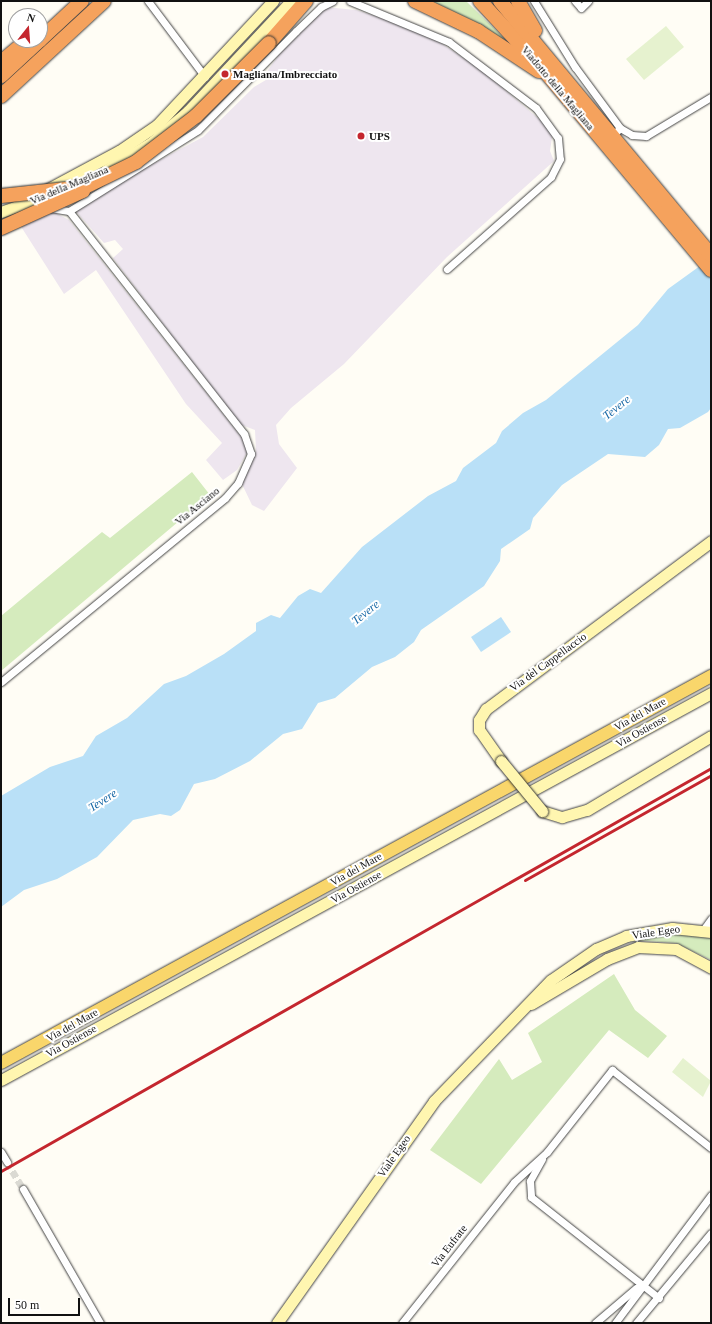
<!DOCTYPE html>
<html>
<head>
<meta charset="utf-8">
<style>
	body { margin:0 }
	#map { position:relative; width:712px; height:1324px; overflow:hidden; background:#fffdf5; font-family:"Times New Roman",serif }
	div>[style] { position:absolute }
	.industrial>* { inset:0; background:#eee6ef }
	.green>* { inset:0; background:#d5ebbd }
	.pitch>* { inset:0; background:#e6f2cf }
	.water>* { inset:0; background:#b9e0f7 }
	.street-tunnel>* { height:7px; margin-top:-3.5px; transform-origin:0; background:repeating-linear-gradient(90deg,#dbdad3 0 7px,transparent 0 10.5px) }
	.roads { filter:drop-shadow(0 0 1px #444) drop-shadow(0 0 1px #444) }
	.street>* { height:7px; margin:-3.5px; padding:0 3.5px; transform-origin:3.5px; border-radius:3.5px; background:#fff }
	.secondary>* { height:11px; margin:-5.5px; padding:0 5.5px; transform-origin:5.5px; border-radius:5.5px; background:#fff6b0 }
	.primary>* { height:12px; margin:-6px; padding:0 6px; transform-origin:6px; border-radius:6px; background:#f9d66b }
	.highway>* { height:14px; margin:-7px; padding:0 7px; transform-origin:7px; border-radius:7px; background:#f5a25d }
	.rail>* { height:3px; margin:-1.5px; padding:0 1.5px; transform-origin:1.5px; border-radius:1.5px; background:#c4262e }
	.bridges { filter:drop-shadow(0 0 1px #333) drop-shadow(0 0 1px #333) }
	.secondary-bridge>* { height:11px; margin:-5.5px; padding:0 5.5px; transform-origin:5.5px; border-radius:5.5px; background:#fff6b0 }
	.highway-bridge>* { height:14px; margin:-7px; padding:0 7px; transform-origin:7px; border-radius:7px; background:#f5a25d }
	.dots>* { width:11px; height:11px; translate:-50% -50%; box-sizing:border-box; border:2px solid #fff; border-radius:50% }
	span { translate:-50% -50%; white-space:nowrap; text-align:center; line-height:1.15; -webkit-text-stroke:4px #fff; paint-order:stroke }
	.poi-label { font-size:11px; color:#111; font-weight:700 }
	.left { translate:0 -50%; text-align:left }
	.street-label { font-size:11px; color:#111 }
	.water-label { font-size:12px; color:#1768a6; font-style:italic }
	.frame { position:absolute; inset:0; border:2px solid #111; pointer-events:none }
	.north { position:absolute; left:8px; top:8px; width:40px; height:40px; box-sizing:border-box; background:#fff; border:1px solid #a0a0a0; border-radius:50%; rotate:17deg; font-size:11px; font-weight:700; line-height:16px; text-align:center; color:#111 }
	.north::after { content:''; display:block; margin:auto; width:14px; height:18px; background:#c4262e; clip-path:polygon(50% 0,100% 100%,50% 72%,0 100%) }
	.scale { position:absolute; left:8px; top:1298px; width:72px; height:18px; box-sizing:border-box; border:2px solid #111; border-top:0; padding-left:5px; font-size:12px; line-height:14px; white-space:nowrap; color:#111; -webkit-text-stroke:3px #fff; paint-order:stroke }
</style>
</head>
<body>
<div id="map">
	<div class="industrial">
		<i style="clip-path:polygon(325px 7px,356px 10px,401px 24px,438px 41px,483px 71px,553px 131px,550px 151px,554px 161px,447px 257px,344px 364px,291px 408px,276px 425px,279px 444px,297px 468px,264px 511px,252px 505px,240px 480px,256px 451px,255px 430px,239px 424px,113px 258px,123px 249px,115px 240px,104px 243px,72px 207px,203px 137px,254px 87px,271px 77px,268px 70px,281px 52px)"></i>
		<i style="clip-path:polygon(54px 212px,69px 220px,246px 443px,248px 451px,237px 470px,223px 480px,206px 460px,222px 443px,186px 404px,96px 270px,64px 294px,20px 225px)"></i>
	</div>
	<div class="green">
		<i style="clip-path:polygon(429px 1px,466px 1px,505px 39px,504px 40px)"></i>
		<i style="clip-path:polygon(192px 472px,210px 495px,1px 671px,1px 616px,102px 532px,110px 538px)"></i>
		<i style="clip-path:polygon(675px 933px,711px 938px,711px 960px,676px 943px,632px 940px)"></i>
		<i style="clip-path:polygon(614px 974px,635px 1010px,667px 1036px,648px 1058px,609px 1030px,481px 1184px,430px 1150px,499px 1059px,512px 1080px,542px 1062px,528px 1033px)"></i>
	</div>
	<div class="pitch">
		<i style="clip-path:polygon(666px 26px,684px 47px,644px 80px,626px 59px)"></i>
		<i style="clip-path:polygon(683px 1058px,711px 1081px,703px 1097px,672px 1072px)"></i>
	</div>
	<div class="water">
		<i style="clip-path:polygon(711px 258px,711px 408px,708px 412px,680px 428px,668px 429px,659px 445px,645px 457px,608px 454px,562px 485px,533px 518px,530px 529px,501px 549px,500px 561px,484px 586px,421px 630px,414px 642px,395px 657px,372px 667px,335px 698px,318px 703px,302px 729px,283px 734px,250px 761px,215px 779px,194px 784px,180px 810px,171px 816px,160px 814px,133px 820px,97px 857px,57px 879px,24px 890px,1px 907px,1px 796px,50px 767px,83px 756px,96px 736px,127px 718px,164px 684px,186px 676px,224px 654px,256px 631px,256px 623px,271px 615px,280px 618px,298px 596px,310px 589px,321px 593px,362px 547px,428px 496px,456px 481px,463px 468px,496px 443px,502px 431px,523px 413px,546px 400px,638px 325px,668px 289px)"></i>
		<i style="clip-path:polygon(501px 617px,511px 632px,481px 652px,471px 637px)"></i>
	</div>
	<div class="street-tunnel">
		<i style="left:7px;top:1162px;width:31px;rotate:59deg"></i>
	</div>
	<div class="roads">
		<div class="street">
			<i style="left:148px;top:1px;width:95px;rotate:53.1deg"></i>
			<i style="left:350px;top:1px;width:107px;rotate:22.5deg"></i>
			<i style="left:449px;top:42px;width:109px;rotate:37.2deg"></i>
			<i style="left:536px;top:108px;width:37px;rotate:54deg"></i>
			<i style="left:558px;top:138px;width:21px;rotate:85deg"></i>
			<i style="left:560px;top:159px;width:20px;rotate:117deg"></i>
			<i style="left:551px;top:177px;width:139px;rotate:138.5deg"></i>
			<i style="left:534px;top:1px;width:78px;rotate:58.2deg"></i>
			<i style="left:575px;top:67px;width:76px;rotate:53.6deg"></i>
			<i style="left:575px;top:1px;width:9px;rotate:49deg"></i>
			<i style="left:581px;top:8px;width:10px;rotate:-45deg"></i>
			<i style="left:617px;top:131px;width:4px;rotate:-45deg"></i>
			<i style="left:620px;top:128px;width:14px;rotate:30deg"></i>
			<i style="left:632px;top:135px;width:14px;rotate:4deg"></i>
			<i style="left:646px;top:136px;width:76px;rotate:-31deg"></i>
			<i style="left:50px;top:208px;width:19px;rotate:9deg"></i>
			<i style="left:69px;top:211px;width:152px;rotate:-32.1deg"></i>
			<i style="left:198px;top:130px;width:139px;rotate:-45.3deg"></i>
			<i style="left:296px;top:31px;width:35px;rotate:-44deg"></i>
			<i style="left:321px;top:7px;width:13px;rotate:-27deg"></i>
			<i style="left:1px;top:682px;width:290px;rotate:-39.4deg"></i>
			<i style="left:225px;top:498px;width:20px;rotate:-49deg"></i>
			<i style="left:238px;top:483px;width:32px;rotate:-66deg"></i>
			<i style="left:251px;top:454px;width:21px;rotate:-109deg"></i>
			<i style="left:244px;top:434px;width:283px;rotate:-128.1deg"></i>
			<i style="left:703px;top:930px;width:14px;rotate:-54deg"></i>
			<i style="left:1px;top:1152px;width:12px;rotate:59deg"></i>
			<i style="left:542px;top:1159px;width:25px;rotate:119deg"></i>
			<i style="left:530px;top:1181px;width:16px;rotate:86deg"></i>
			<i style="left:531px;top:1197px;width:163px;rotate:38.3deg"></i>
			<i style="left:23px;top:1189px;width:155px;rotate:60.1deg"></i>
			<i style="left:402px;top:1323px;width:180px;rotate:-51.5deg"></i>
			<i style="left:514px;top:1182px;width:45px;rotate:-42.3deg"></i>
			<i style="left:547px;top:1152px;width:105px;rotate:-51.6deg"></i>
			<i style="left:612px;top:1070px;width:126px;rotate:38.2deg"></i>
			<i style="left:595px;top:1323px;width:54px;rotate:-40.5deg"></i>
			<i style="left:615px;top:1323px;width:160px;rotate:-53.1deg"></i>
			<i style="left:636px;top:1323px;width:117px;rotate:-50.2deg"></i>
		</div>
		<div class="secondary">
			<i style="left:106px;top:170px;width:54px;rotate:-31.3deg"></i>
			<i style="left:152px;top:142px;width:48px;rotate:-40.7deg"></i>
			<i style="left:188px;top:111px;width:151px;rotate:-46.9deg"></i>
			<i style="left:44px;top:191px;width:85px;rotate:-28.1deg"></i>
			<i style="left:119px;top:151px;width:46px;rotate:-34.4deg"></i>
			<i style="left:157px;top:125px;width:170px;rotate:-46.9deg"></i>
			<i style="left:1px;top:212px;width:50px;rotate:-19.9deg"></i>
			<i style="left:501px;top:761px;width:38px;rotate:-125deg"></i>
			<i style="left:479px;top:730px;width:10px;rotate:-90deg"></i>
			<i style="left:479px;top:720px;width:13px;rotate:-58deg"></i>
			<i style="left:486px;top:709px;width:281px;rotate:-36.7deg"></i>
			<i style="left:542px;top:811px;width:21px;rotate:17deg"></i>
			<i style="left:562px;top:817px;width:26px;rotate:-16deg"></i>
			<i style="left:587px;top:810px;width:144px;rotate:-30.8deg"></i>
			<i style="left:531px;top:1004px;width:88px;rotate:-30.6deg"></i>
			<i style="left:607px;top:959px;width:33px;rotate:-21deg"></i>
			<i style="left:638px;top:947px;width:38px;rotate:3deg"></i>
			<i style="left:676px;top:949px;width:40px;rotate:28deg"></i>
			<i style="left:1px;top:1080px;width:809px;rotate:-28.59deg"></i>
			<i style="left:277px;top:1323px;width:272px;rotate:-54.7deg"></i>
			<i style="left:434px;top:1101px;width:168px;rotate:-46deg"></i>
			<i style="left:551px;top:980px;width:55px;rotate:-34.6deg"></i>
			<i style="left:596px;top:949px;width:33px;rotate:-23deg"></i>
			<i style="left:626px;top:936px;width:47px;rotate:-9.9deg"></i>
			<i style="left:672px;top:928px;width:39px;rotate:6deg"></i>
		</div>
		<div class="primary">
			<i style="left:1px;top:1063px;width:809px;rotate:-28.59deg"></i>
		</div>
		<div class="highway">
			<i style="left:415px;top:1px;width:70px;rotate:25.5deg"></i>
			<i style="left:478px;top:31px;width:73px;rotate:33.3deg"></i>
			<i style="left:480px;top:1px;width:93px;rotate:47.2deg"></i>
			<i style="left:543px;top:69px;width:262px;rotate:50.1deg"></i>
			<i style="left:500px;top:1px;width:330px;rotate:50.3deg"></i>
			<i style="left:518px;top:1px;width:34px;rotate:60deg"></i>
			<i style="left:40px;top:40px;width:57px;rotate:-42.9deg"></i>
			<i style="left:269px;top:43px;width:56px;rotate:-48.6deg"></i>
			<i style="left:1px;top:62px;width:31px;rotate:-40deg"></i>
			<i style="left:1px;top:76px;width:53px;rotate:-42.7deg"></i>
			<i style="left:1px;top:96px;width:140px;rotate:-42.7deg"></i>
		</div>
	</div>
	<div class="rail">
		<i style="left:525px;top:880px;width:214px;rotate:-29.4deg"></i>
		<i style="left:1px;top:1171px;width:816px;rotate:-29.58deg"></i>
	</div>
	<div class="bridges">
		<div class="secondary-bridge">
			<i style="left:501px;top:761px;width:65px;rotate:50.6deg"></i>
		</div>
		<div class="highway-bridge">
			<i style="left:1px;top:196px;width:84px;rotate:-6.1deg"></i>
			<i style="left:85px;top:187px;width:57px;rotate:-26.1deg"></i>
			<i style="left:136px;top:162px;width:76px;rotate:-37.5deg"></i>
			<i style="left:196px;top:116px;width:103px;rotate:-45deg"></i>
			<i style="left:1px;top:228px;width:90px;rotate:-24.3deg"></i>
		</div>
	</div>
	<div class="dots">
		<i style="left:225px;top:74px;background:#c4262e"></i>
		<i style="left:361px;top:136px;background:#c4262e"></i>
	</div>
	<div class="poi-label">
		<span class="left" style="left:233px;top:74px">Magliana/Imbrecciato</span>
		<span class="left" style="left:369px;top:136px">UPS</span>
	</div>
	<div class="street-label">
		<span style="left:558px;top:88px;rotate:50deg">Viadotto della Magliana</span>
		<span style="left:69px;top:185px;rotate:-23deg">Via della Magliana</span>
		<span style="left:197px;top:506px;rotate:-39deg">Via Asciano</span>
		<span style="left:548px;top:662px;rotate:-36deg">Via del Cappellaccio</span>
		<span style="left:640px;top:714px;rotate:-29deg">Via del Mare</span>
		<span style="left:641px;top:731px;rotate:-29deg">Via Ostiense</span>
		<span style="left:356px;top:869px;rotate:-29deg">Via del Mare</span>
		<span style="left:356px;top:887px;rotate:-29deg">Via Ostiense</span>
		<span style="left:656px;top:932px;rotate:-8deg">Viale Egeo</span>
		<span style="left:72px;top:1025px;rotate:-29deg">Via del Mare</span>
		<span style="left:71px;top:1041px;rotate:-29deg">Via Ostiense</span>
		<span style="left:394px;top:1156px;rotate:-55deg">Viale Egeo</span>
		<span style="left:449px;top:1246px;rotate:-52deg">Via Eufrate</span>
	</div>
	<div class="water-label">
		<span style="left:617px;top:408px;rotate:-39deg">Tevere</span>
		<span style="left:366px;top:613px;rotate:-39deg">Tevere</span>
		<span style="left:103px;top:801px;rotate:-33deg">Tevere</span>
	</div>
	<div class="frame"></div>
	<div class="north">N</div>
	<div class="scale">50 m</div>
</div>
</body>
</html>
